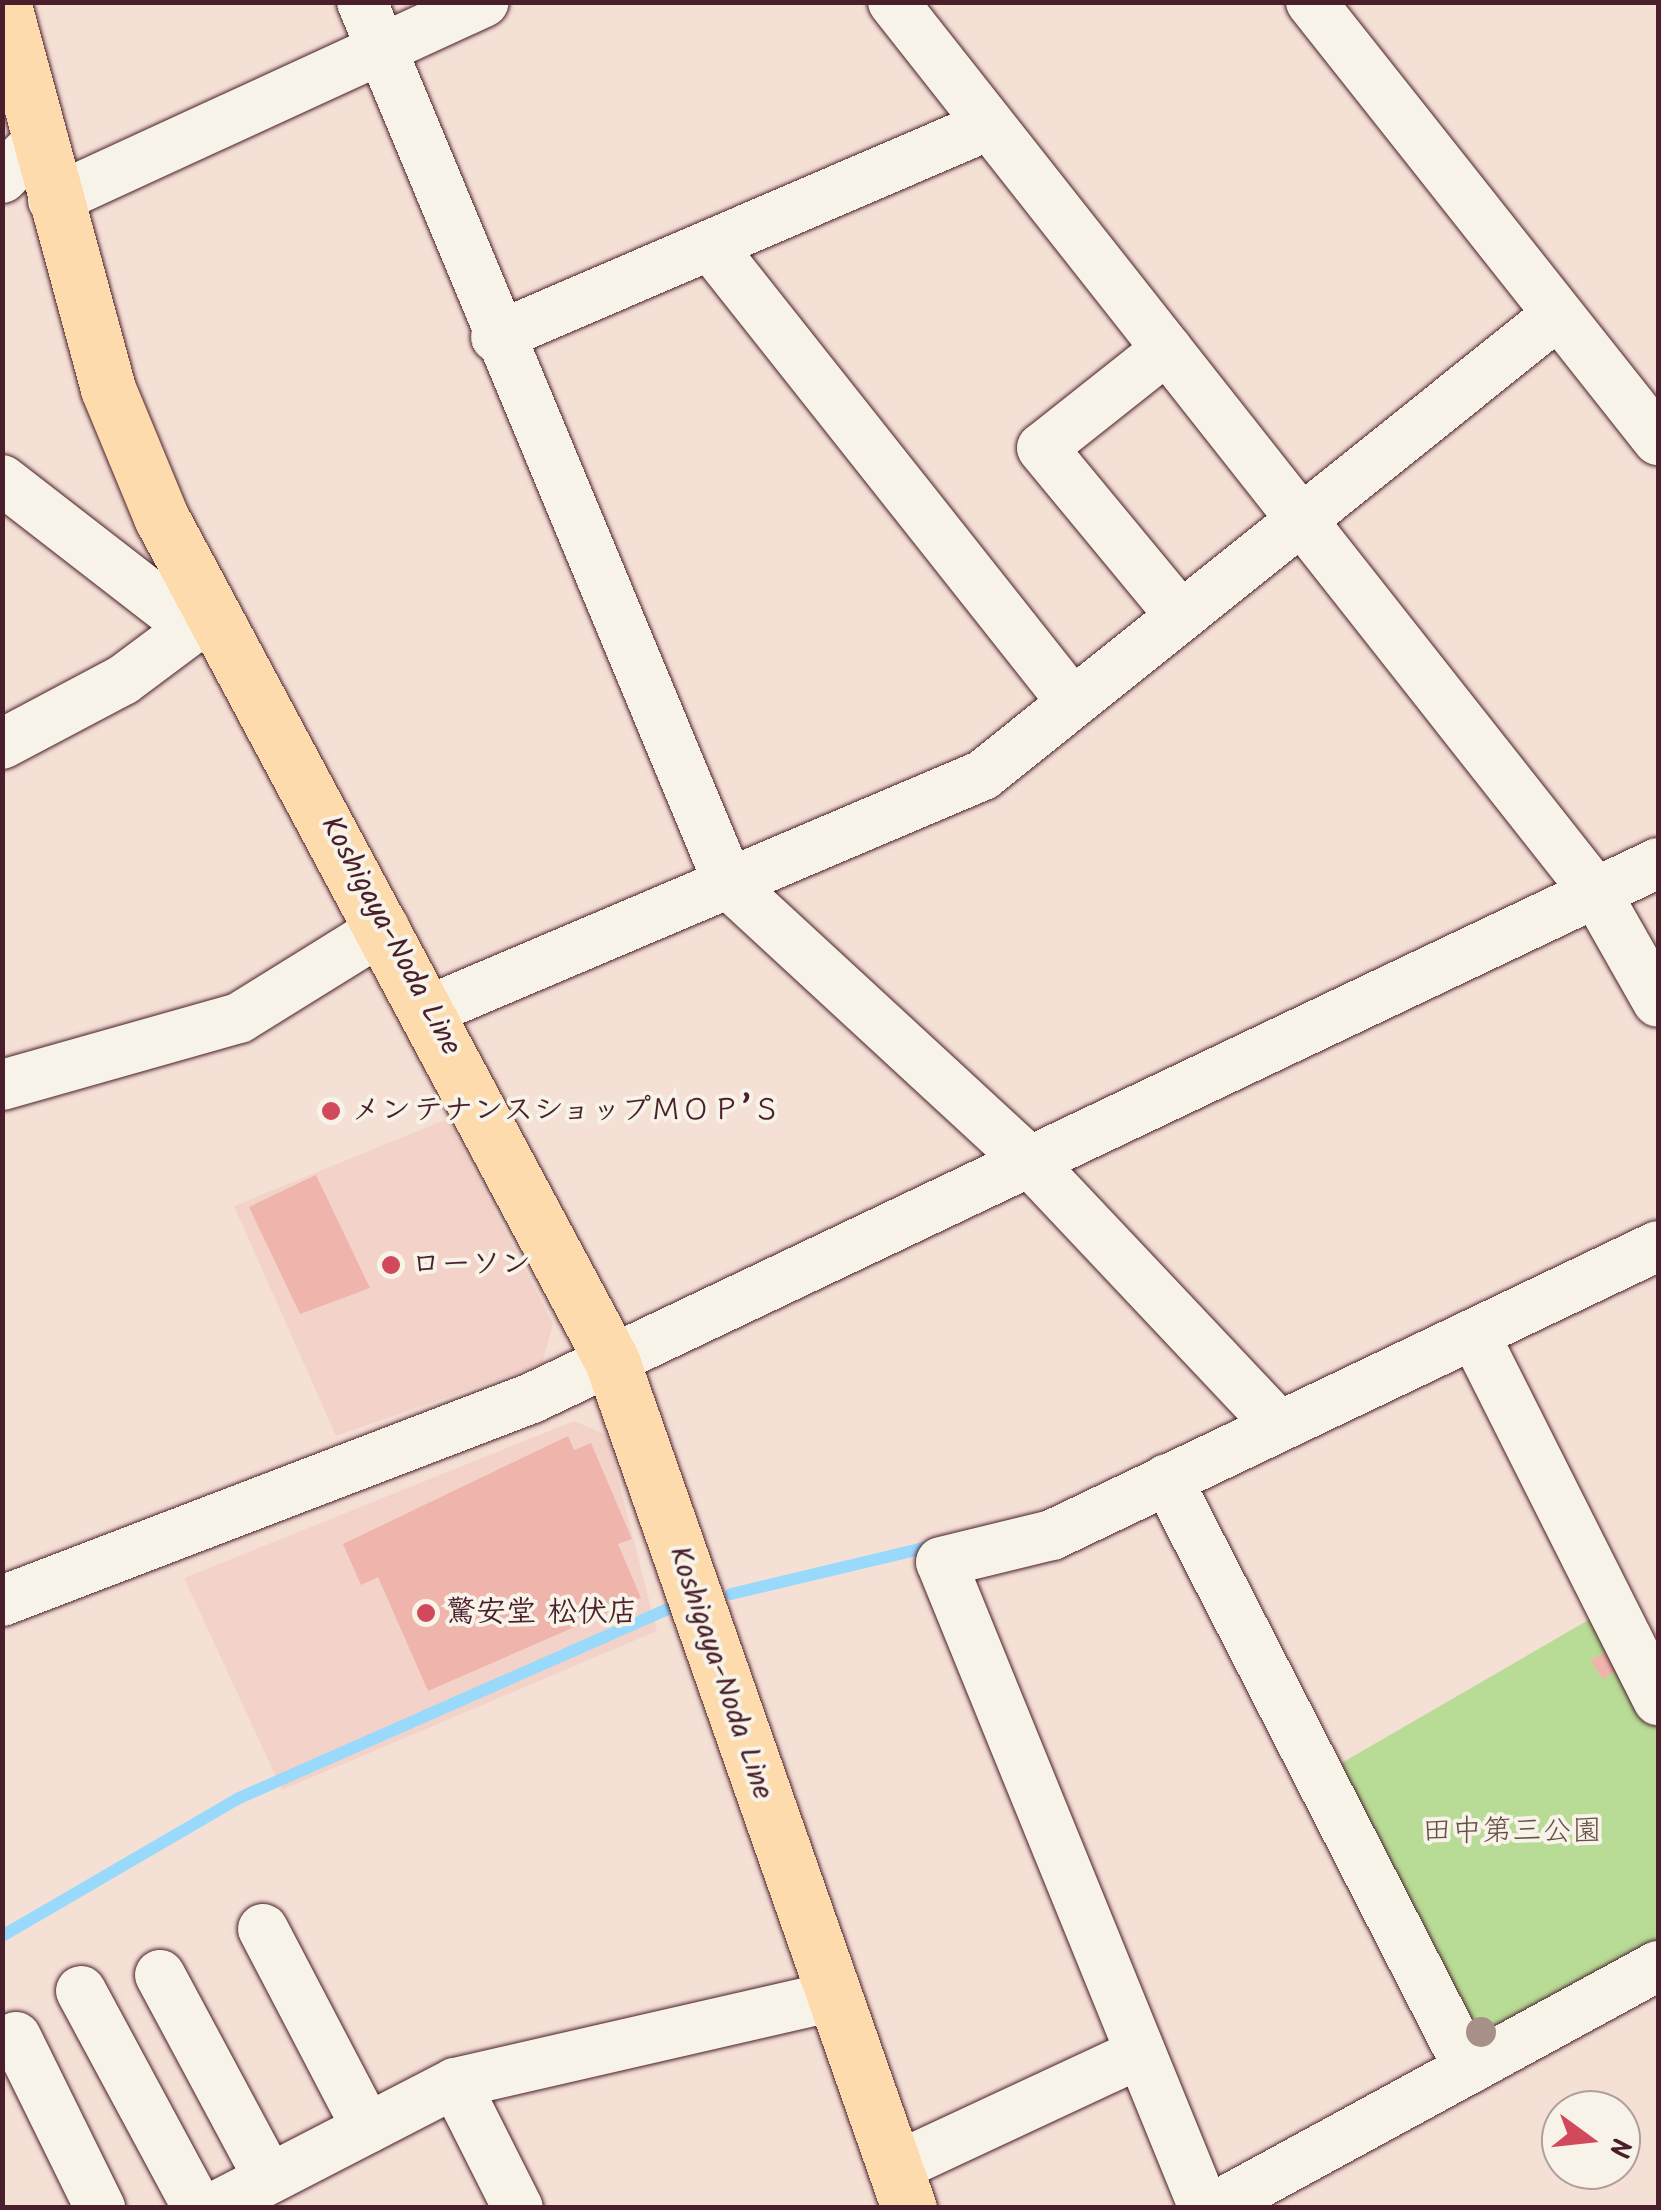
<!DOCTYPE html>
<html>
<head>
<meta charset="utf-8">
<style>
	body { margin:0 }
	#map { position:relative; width:1661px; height:2210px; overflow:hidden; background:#f5e0d6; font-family:Kalam,"Klee One",sans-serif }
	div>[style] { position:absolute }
	.built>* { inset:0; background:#f3d3c9 }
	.green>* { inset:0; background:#b8db95 }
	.stream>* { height:12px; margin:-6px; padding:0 6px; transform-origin:6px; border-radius:6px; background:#99d9fb }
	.building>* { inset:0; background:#efb4ab }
	.roads { filter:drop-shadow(0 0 2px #4a1f2b) drop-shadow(0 0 2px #4a1f2b) }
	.minor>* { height:50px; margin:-25px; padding:0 25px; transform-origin:25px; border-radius:25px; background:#f7f3e8 }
	.major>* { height:55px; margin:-27.5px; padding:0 27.5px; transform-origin:27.5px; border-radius:27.5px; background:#fddbac }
	.trees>* { width:30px; height:30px; margin:-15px; border-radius:50%; background:#a69087 }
	.dots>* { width:28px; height:28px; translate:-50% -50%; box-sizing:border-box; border:5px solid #f7f3e8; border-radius:50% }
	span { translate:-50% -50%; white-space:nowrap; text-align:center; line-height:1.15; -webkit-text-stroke:8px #f7f3e8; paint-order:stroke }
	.street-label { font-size:30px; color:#4a1f2b }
	.poi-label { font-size:30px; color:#4a1f2b; font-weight:700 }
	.left { translate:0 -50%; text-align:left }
	.park-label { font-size:30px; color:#664e46 }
	.frame { position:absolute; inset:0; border:5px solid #4a1f2b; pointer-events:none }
	.north { position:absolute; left:1541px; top:2090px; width:100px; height:100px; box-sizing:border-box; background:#f7f3e8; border:2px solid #b29e9c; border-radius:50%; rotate:105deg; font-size:28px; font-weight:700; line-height:40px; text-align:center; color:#4a1f2b }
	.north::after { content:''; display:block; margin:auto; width:35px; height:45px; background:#d1495b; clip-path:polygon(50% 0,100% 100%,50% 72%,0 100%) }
</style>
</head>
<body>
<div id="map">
	<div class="built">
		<i style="clip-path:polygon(447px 1119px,553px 1324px,542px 1364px,336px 1436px,234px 1206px)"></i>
		<i style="clip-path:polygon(574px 1421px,607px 1435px,657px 1631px,282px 1790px,184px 1578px)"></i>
	</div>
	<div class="green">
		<i style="clip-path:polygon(1611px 1607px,1658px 1700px,1658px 1966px,1469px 2069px,1319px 1776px)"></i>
	</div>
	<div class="stream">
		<i style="left:731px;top:1594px;width:212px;rotate:-13.4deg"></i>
		<i style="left:2px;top:1936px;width:272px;rotate:-30.2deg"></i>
		<i style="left:237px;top:1799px;width:471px;rotate:-23.8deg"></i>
	</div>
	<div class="building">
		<i style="clip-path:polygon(316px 1175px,370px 1288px,300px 1314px,249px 1207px)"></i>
		<i style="clip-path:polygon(568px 1436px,574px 1450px,591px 1443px,632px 1539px,618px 1544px,641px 1598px,428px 1691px,378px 1577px,361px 1585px,343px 1544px)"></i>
		<i style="clip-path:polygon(1609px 1651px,1620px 1668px,1603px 1679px,1590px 1660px)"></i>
	</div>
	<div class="roads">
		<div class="minor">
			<i style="left:362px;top:2px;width:955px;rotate:67.41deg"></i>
			<i style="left:729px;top:884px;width:413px;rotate:42.7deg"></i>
			<i style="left:1032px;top:1164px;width:359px;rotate:46.7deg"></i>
			<i style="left:893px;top:2px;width:1135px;rotate:51.73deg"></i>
			<i style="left:1596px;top:893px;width:125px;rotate:60.4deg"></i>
			<i style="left:1311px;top:2px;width:559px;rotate:51.61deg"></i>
			<i style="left:2px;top:178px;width:49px;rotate:-45deg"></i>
			<i style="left:53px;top:200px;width:474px;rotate:-24.7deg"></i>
			<i style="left:710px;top:245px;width:584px;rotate:51.6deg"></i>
			<i style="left:496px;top:337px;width:537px;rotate:-23.27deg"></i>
			<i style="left:1167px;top:349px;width:159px;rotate:141.6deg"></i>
			<i style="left:1042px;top:448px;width:218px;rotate:50.4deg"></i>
			<i style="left:2px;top:480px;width:242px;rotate:37.8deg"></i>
			<i style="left:2px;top:744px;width:137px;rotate:-27.9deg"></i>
			<i style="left:123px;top:680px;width:112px;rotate:-36.7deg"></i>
			<i style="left:430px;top:1010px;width:601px;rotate:-23.02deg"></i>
			<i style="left:983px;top:775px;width:736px;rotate:-38.71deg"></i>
			<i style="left:2px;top:1085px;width:246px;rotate:-15.8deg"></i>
			<i style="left:239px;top:1018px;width:171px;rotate:-31.8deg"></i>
			<i style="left:1474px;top:1334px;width:410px;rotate:63.3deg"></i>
			<i style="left:1167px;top:1479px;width:663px;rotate:62.89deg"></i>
			<i style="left:2px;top:1601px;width:568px;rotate:-20.96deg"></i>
			<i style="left:532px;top:1398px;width:1247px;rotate:-25.41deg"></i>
			<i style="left:263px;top:1929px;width:225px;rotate:62.4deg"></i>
			<i style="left:160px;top:1975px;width:230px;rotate:61.8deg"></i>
			<i style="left:81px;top:1991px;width:247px;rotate:61.7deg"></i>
			<i style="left:16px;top:2037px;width:191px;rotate:63.8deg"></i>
			<i style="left:455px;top:2083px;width:140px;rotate:63.3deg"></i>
			<i style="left:894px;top:2168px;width:272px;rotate:-25deg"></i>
			<i style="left:213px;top:2208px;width:272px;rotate:-27.3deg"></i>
			<i style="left:455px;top:2083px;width:386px;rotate:-12.9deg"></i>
			<i style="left:1204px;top:2208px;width:697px;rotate:-112.15deg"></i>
			<i style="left:941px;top:1562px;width:114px;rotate:-13.7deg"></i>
			<i style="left:1052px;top:1535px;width:671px;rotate:-25.5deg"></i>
			<i style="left:1213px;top:2208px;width:507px;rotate:-28.54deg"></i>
		</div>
		<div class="major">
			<i style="left:3px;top:2px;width:401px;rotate:74.8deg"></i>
			<i style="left:108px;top:389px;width:139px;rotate:67.5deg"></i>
			<i style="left:161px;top:517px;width:957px;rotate:61.88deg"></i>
			<i style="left:612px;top:1361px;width:898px;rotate:70.68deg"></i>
		</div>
	</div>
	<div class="trees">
		<i style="left:1481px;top:2032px"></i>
	</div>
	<div class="dots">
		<i style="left:331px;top:1111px;background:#d1495b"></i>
		<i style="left:391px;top:1265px;background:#d1495b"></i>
		<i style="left:426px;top:1613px;background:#d1495b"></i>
	</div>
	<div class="street-label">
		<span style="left:390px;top:936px;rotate:62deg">Koshigaya-Noda Line</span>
		<span style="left:720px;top:1673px;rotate:71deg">Koshigaya-Noda Line</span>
	</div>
	<div class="poi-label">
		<span class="left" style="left:351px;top:1111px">メンテナンスショップＭＯＰ’Ｓ</span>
		<span class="left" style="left:411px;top:1265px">ローソン</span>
		<span class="left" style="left:446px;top:1613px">驚安堂 松伏店</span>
	</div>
	<div class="park-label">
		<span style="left:1512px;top:1832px">田中第三公園</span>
	</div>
	<div class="frame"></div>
	<div class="north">N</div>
</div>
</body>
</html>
